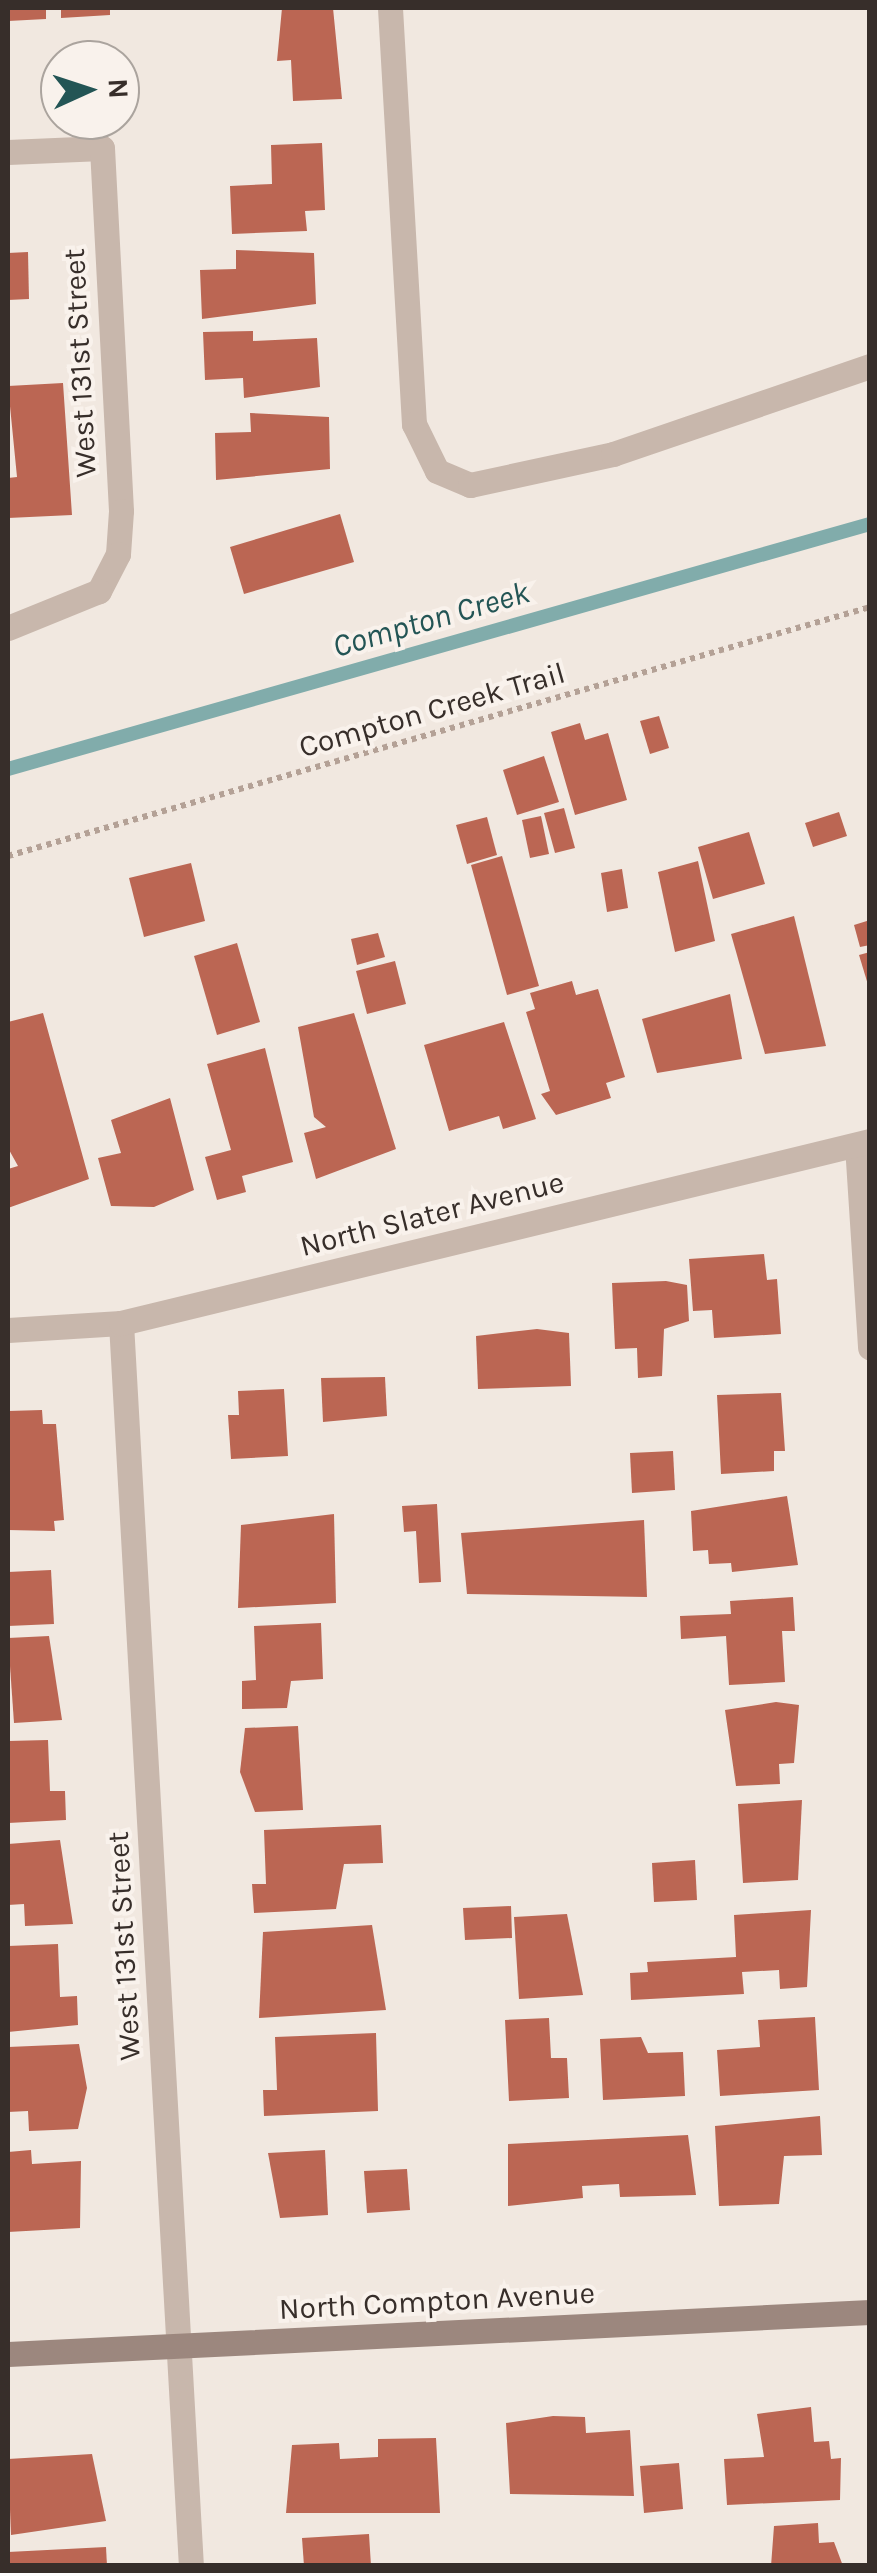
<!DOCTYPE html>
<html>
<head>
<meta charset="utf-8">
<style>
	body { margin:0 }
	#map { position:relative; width:877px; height:2573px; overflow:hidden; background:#f1e8e0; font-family:Karla,sans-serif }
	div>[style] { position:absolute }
	.stream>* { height:14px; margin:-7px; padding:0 7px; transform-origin:7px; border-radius:7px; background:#81acab }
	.building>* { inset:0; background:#bb6653 }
	.path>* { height:6px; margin-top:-3px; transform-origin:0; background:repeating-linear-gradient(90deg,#b4a196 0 5px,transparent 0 10px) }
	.lane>* { height:25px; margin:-12.5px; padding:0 12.5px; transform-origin:12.5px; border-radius:12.5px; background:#c8b7ac }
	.street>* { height:25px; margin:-12.5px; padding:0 12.5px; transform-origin:12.5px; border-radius:12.5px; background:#c8b7ac }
	.secondary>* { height:25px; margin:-12.5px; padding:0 12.5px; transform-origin:12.5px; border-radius:12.5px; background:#9c877e }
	span { translate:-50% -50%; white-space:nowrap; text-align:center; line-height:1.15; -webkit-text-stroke:8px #f9f2ec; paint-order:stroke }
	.street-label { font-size:30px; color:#372e2a }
	.water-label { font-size:32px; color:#235555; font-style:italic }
	.frame { position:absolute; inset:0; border:10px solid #372e2a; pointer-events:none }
	.north { position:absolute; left:40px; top:40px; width:100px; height:100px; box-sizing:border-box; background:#f9f2ec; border:2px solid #aba49e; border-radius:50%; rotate:87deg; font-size:28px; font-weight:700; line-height:40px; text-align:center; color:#372e2a }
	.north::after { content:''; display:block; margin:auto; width:35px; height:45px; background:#235555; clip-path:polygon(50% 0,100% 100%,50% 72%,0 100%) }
</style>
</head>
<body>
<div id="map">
	<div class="stream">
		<i style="left:8px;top:769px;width:896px;rotate:-15.87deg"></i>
	</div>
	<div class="building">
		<i style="clip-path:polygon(8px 8px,46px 8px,46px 19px,8px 21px)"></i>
		<i style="clip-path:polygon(61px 8px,110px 8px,110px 15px,61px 18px)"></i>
		<i style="clip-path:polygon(282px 8px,333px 8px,342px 99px,293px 101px,291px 60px,277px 61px)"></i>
		<i style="clip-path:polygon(322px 143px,325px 210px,305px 211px,307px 231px,232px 234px,230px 186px,272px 184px,271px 145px)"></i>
		<i style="clip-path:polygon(236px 250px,314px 253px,316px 304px,202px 319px,200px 270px,236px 269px)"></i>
		<i style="clip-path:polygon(28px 252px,29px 299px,8px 300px,8px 253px)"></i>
		<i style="clip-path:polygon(253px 331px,253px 341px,317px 338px,320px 387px,244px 398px,243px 378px,205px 380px,203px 332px)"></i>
		<i style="clip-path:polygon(63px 383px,72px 515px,8px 518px,8px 478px,17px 477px,8px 386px)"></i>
		<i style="clip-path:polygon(250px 413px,329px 417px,330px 469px,216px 480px,215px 433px,251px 432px)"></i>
		<i style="clip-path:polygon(340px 514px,354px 562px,244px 594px,230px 547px)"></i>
		<i style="clip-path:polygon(659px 716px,669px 748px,650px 754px,640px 721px)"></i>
		<i style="clip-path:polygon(580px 723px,585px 740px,608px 733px,627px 800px,575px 815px,551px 732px)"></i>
		<i style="clip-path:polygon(544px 756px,559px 802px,517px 815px,503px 770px)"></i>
		<i style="clip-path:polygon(564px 808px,575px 848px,555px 853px,544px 813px)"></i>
		<i style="clip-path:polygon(839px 812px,847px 836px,813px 847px,805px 823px)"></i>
		<i style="clip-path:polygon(541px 816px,549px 854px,530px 858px,522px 820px)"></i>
		<i style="clip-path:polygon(487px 817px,497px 855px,467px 864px,456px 825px)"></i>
		<i style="clip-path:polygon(749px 832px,765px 884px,713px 899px,698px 847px)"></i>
		<i style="clip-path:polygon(502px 856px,539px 986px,507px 995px,471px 865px)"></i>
		<i style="clip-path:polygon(698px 861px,715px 941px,675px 952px,658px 872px)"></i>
		<i style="clip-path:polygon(191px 863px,205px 921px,144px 937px,129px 878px)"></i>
		<i style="clip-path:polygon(622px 869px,628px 908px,607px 912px,601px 873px)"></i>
		<i style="clip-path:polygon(794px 916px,826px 1046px,765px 1054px,731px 934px)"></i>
		<i style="clip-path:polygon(870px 920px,870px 945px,860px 947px,854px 925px)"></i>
		<i style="clip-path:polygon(378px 933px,385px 957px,357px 965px,351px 939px)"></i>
		<i style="clip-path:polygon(237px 943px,260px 1022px,217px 1035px,194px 956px)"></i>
		<i style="clip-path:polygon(870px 952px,870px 988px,869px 988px,859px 955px)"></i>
		<i style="clip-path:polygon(395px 961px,406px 1004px,367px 1014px,356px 971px)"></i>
		<i style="clip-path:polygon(572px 981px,576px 995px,598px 989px,625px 1077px,606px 1083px,611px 1098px,556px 1115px,541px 1094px,550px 1091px,526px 1012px,535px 1009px,530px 993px)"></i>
		<i style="clip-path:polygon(730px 994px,742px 1059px,657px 1073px,642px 1019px)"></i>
		<i style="clip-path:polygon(43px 1013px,89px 1179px,8px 1208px,8px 1169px,18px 1166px,8px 1148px,8px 1022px)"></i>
		<i style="clip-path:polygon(354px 1013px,396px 1149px,316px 1179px,304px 1133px,326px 1127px,314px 1117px,298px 1027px)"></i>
		<i style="clip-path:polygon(504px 1022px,536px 1119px,503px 1129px,499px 1116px,449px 1131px,424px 1045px)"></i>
		<i style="clip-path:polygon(265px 1048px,293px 1162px,242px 1176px,246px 1192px,217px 1200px,205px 1157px,231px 1150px,207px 1064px)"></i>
		<i style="clip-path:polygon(170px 1098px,194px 1190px,154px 1207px,111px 1206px,98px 1158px,121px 1153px,111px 1120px)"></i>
		<i style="clip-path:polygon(764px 1254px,767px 1280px,777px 1279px,781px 1334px,714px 1338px,712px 1310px,693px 1311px,689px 1259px)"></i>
		<i style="clip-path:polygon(666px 1281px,687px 1285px,689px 1321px,664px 1329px,662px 1376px,638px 1378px,637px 1348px,615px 1349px,612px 1283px)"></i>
		<i style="clip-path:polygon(537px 1329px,569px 1333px,571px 1386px,478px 1389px,476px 1336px)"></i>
		<i style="clip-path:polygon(385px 1377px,387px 1416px,323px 1422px,321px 1378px)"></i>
		<i style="clip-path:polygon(284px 1389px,288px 1456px,231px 1459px,228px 1415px,239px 1415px,238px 1391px)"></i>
		<i style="clip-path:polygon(781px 1393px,785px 1451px,774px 1451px,774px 1471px,721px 1474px,717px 1395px)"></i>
		<i style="clip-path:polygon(42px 1410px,43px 1424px,56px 1424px,64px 1520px,54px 1521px,55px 1531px,8px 1530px,8px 1411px)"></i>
		<i style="clip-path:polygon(673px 1451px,675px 1490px,632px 1493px,630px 1453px)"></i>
		<i style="clip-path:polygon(787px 1496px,798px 1565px,732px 1572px,731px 1563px,709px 1564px,708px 1550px,693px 1551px,691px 1511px)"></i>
		<i style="clip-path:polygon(437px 1504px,441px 1582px,419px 1583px,416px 1531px,404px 1532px,402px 1506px)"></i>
		<i style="clip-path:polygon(334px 1514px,336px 1603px,238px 1608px,241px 1525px)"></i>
		<i style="clip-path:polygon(644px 1520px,647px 1597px,467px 1594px,461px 1533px)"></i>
		<i style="clip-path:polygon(51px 1570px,54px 1624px,8px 1626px,8px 1572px)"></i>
		<i style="clip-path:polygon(793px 1597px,795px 1631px,782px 1631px,785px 1682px,729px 1685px,726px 1636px,681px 1639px,680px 1616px,731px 1614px,730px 1601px)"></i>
		<i style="clip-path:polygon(321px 1623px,323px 1679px,291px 1681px,287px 1708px,242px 1709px,242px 1681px,256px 1680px,254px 1626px)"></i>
		<i style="clip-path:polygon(49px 1636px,62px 1720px,14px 1723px,8px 1638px)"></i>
		<i style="clip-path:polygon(776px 1702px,799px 1705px,794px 1763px,779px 1764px,780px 1784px,736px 1786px,725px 1710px)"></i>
		<i style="clip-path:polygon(298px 1726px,303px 1810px,255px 1812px,240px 1772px,245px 1728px)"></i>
		<i style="clip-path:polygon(48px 1740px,50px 1791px,65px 1791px,66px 1820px,8px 1823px,8px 1741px)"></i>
		<i style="clip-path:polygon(802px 1800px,798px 1880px,743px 1883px,738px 1804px)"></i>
		<i style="clip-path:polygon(381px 1825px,383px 1863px,344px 1864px,336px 1909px,254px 1913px,252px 1884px,266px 1884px,264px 1830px)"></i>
		<i style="clip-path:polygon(60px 1840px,73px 1924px,25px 1926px,24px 1904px,8px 1905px,8px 1844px)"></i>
		<i style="clip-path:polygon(695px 1860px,697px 1900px,654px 1902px,652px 1863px)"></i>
		<i style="clip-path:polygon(511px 1906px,512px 1938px,465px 1940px,463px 1908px)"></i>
		<i style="clip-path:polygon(811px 1910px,807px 1987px,780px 1989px,779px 1970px,742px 1972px,744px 1994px,631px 2000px,630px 1973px,648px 1972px,647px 1962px,736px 1957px,734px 1915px)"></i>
		<i style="clip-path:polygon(567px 1914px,583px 1995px,519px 1999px,514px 1917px)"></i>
		<i style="clip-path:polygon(372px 1925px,386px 2010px,259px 2018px,263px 1932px)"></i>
		<i style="clip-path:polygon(58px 1944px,60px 1997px,77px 1996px,78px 2025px,8px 2032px,8px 1946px)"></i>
		<i style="clip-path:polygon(815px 2017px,819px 2090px,720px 2096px,717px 2050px,760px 2047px,758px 2020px)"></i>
		<i style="clip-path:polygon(549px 2018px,551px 2058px,567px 2058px,569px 2098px,509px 2101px,505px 2020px)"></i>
		<i style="clip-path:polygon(376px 2033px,378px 2111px,264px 2116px,263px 2090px,277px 2090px,275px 2037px)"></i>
		<i style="clip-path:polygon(641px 2037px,648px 2053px,683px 2052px,685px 2096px,603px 2100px,600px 2039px)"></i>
		<i style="clip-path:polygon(79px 2044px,87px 2088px,78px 2129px,29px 2131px,28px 2111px,8px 2112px,8px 2047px)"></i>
		<i style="clip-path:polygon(820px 2116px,822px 2155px,784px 2156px,779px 2204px,719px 2206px,715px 2126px)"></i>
		<i style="clip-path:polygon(688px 2135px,696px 2195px,620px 2197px,619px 2184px,582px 2186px,583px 2198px,508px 2206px,508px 2144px)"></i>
		<i style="clip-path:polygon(31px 2150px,32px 2164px,81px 2161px,80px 2228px,8px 2232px,8px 2152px)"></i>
		<i style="clip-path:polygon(325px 2150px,328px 2215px,280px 2218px,268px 2153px)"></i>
		<i style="clip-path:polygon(407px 2169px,410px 2210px,367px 2213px,364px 2171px)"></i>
		<i style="clip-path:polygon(811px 2407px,814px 2442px,829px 2441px,831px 2459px,841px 2458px,840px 2500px,727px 2505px,724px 2459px,764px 2457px,757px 2414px)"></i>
		<i style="clip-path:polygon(553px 2416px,585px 2417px,586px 2433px,630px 2430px,634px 2496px,510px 2494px,506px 2423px)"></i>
		<i style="clip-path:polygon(436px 2438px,440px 2513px,286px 2513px,292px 2445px,339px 2443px,340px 2459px,378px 2457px,378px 2439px)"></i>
		<i style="clip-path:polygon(92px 2454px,106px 2521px,11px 2535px,8px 2459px)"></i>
		<i style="clip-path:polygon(679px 2463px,683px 2509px,644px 2513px,640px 2466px)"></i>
		<i style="clip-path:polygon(818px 2523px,819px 2543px,834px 2542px,843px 2566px,771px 2566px,774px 2526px)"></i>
		<i style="clip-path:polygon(369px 2534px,371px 2566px,304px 2566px,302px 2538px)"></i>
		<i style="clip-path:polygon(106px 2547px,107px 2566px,8px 2566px,8px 2552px)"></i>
	</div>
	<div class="path">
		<i style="left:8px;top:856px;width:897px;rotate:-16.11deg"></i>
	</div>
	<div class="lane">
		<i style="left:390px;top:8px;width:417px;rotate:86.7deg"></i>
		<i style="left:414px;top:424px;width:52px;rotate:63.9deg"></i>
		<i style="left:437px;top:471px;width:36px;rotate:23deg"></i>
		<i style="left:470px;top:485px;width:146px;rotate:-12.2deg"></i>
		<i style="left:613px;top:454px;width:272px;rotate:-18.9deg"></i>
	</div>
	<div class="street">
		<i style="left:8px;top:152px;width:94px;rotate:-2.4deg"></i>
		<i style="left:102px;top:148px;width:363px;rotate:87deg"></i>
		<i style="left:121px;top:511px;width:43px;rotate:94deg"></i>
		<i style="left:118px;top:554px;width:42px;rotate:117.2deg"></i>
		<i style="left:99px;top:591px;width:98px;rotate:157.9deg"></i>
		<i style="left:857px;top:1145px;width:203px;rotate:86.3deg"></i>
		<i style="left:121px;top:1323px;width:1245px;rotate:86.78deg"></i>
		<i style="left:8px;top:1330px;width:113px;rotate:-3.5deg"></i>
		<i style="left:121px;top:1323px;width:771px;rotate:-13.66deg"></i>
	</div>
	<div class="secondary">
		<i style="left:8px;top:2354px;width:863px;rotate:-2.79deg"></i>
	</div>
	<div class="street-label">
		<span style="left:80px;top:363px;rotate:-93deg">West 131st Street</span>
		<span style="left:432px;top:710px;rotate:-16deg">Compton Creek Trail</span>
		<span style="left:432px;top:1214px;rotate:-14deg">North Slater Avenue</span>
		<span style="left:124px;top:1946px;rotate:-93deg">West 131st Street</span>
		<span style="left:437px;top:2301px;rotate:-3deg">North Compton Avenue</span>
	</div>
	<div class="water-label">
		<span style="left:431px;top:620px;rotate:-16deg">Compton Creek</span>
	</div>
	<div class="frame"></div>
	<div class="north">N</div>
</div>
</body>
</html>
